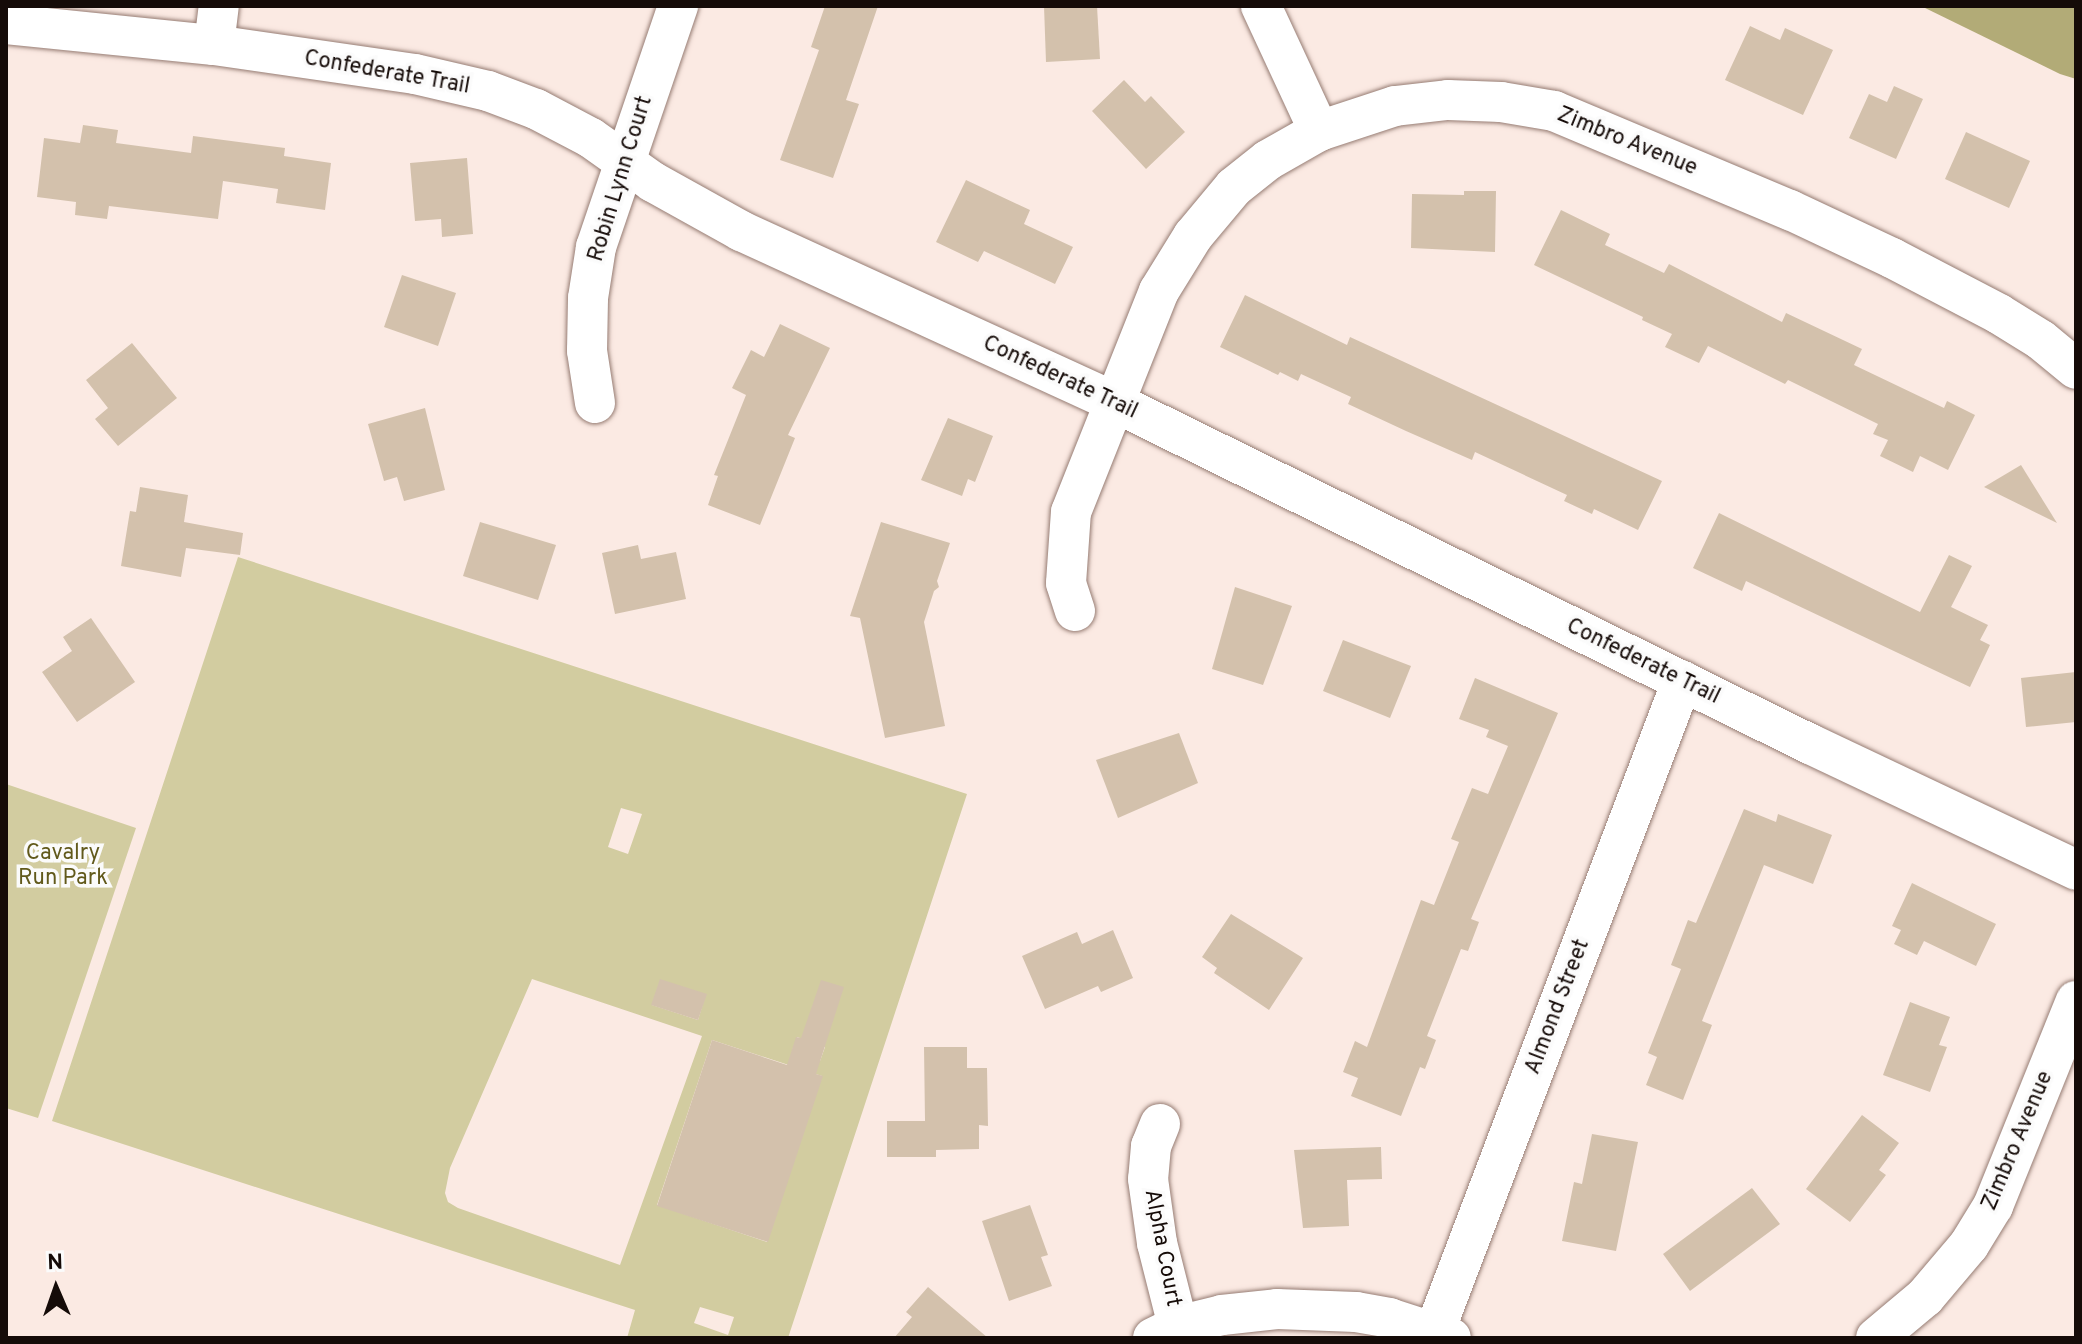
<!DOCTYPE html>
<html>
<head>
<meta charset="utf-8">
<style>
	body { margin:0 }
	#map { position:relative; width:2082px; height:1344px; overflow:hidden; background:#fbeae3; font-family:Overpass,sans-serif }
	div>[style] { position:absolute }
	.green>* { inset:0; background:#d2cca0 }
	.forest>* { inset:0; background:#b2ab77 }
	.building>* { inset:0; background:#d3c1ac }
	.roads { filter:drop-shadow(0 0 2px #967c73) drop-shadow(0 0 2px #967c73) }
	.minor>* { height:40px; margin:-20px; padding:0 20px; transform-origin:20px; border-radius:20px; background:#fff }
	span { translate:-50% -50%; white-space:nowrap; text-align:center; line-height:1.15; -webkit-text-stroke:7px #fbfbfb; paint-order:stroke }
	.street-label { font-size:22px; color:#150b08 }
	.park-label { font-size:22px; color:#61591b }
	.frame { position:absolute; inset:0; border:8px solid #150b08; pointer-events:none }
	.north { position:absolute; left:16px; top:1248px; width:80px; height:80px; -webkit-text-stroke:6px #fbfbfb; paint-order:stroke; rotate:358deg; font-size:22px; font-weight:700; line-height:32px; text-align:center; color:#150b08 }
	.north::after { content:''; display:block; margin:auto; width:28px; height:36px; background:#150b08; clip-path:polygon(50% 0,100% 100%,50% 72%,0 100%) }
</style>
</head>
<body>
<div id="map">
	<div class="green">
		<i style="clip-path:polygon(evenodd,238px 557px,967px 794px,788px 1338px,627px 1338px,635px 1310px,52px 1121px,238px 557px,621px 808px,642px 814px,628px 854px,608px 847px,621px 808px,238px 557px,532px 979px,702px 1036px,620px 1265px,458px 1208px,448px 1202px,445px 1193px,450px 1168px,532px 979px,238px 557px,706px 994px,698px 1020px,652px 1005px,706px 994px,238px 557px,797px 1037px,825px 1047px,820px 1061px,792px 1051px,797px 1037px,238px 557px,712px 1040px,822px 1076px,767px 1242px,657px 1205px,712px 1040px,238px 557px,700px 1307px,734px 1317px,728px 1335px,694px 1323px,700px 1307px)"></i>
		<i style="clip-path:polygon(6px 784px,136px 828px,38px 1118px,6px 1108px)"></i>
	</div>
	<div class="forest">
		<i style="clip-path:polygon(1921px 6px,2076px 6px,2076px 79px,2060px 74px)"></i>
	</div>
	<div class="building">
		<i style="clip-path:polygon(825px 6px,878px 6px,846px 100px,859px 104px,833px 178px,780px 160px,819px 50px,811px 47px)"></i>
		<i style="clip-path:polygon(1044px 6px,1097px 6px,1100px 59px,1046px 62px)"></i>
		<i style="clip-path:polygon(1750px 26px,1780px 40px,1785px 28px,1833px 50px,1803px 115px,1725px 80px)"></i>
		<i style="clip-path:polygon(1124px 80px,1145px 102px,1151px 96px,1185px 132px,1146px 169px,1092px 111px)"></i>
		<i style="clip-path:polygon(1894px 86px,1923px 99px,1896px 159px,1849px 138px,1869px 94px,1887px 102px)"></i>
		<i style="clip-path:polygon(83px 125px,118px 130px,116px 143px,191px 153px,193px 136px,285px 148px,284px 156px,331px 163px,325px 210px,276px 203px,278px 189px,223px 181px,218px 219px,109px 206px,107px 219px,75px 215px,76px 202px,37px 197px,44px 138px,80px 143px)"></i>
		<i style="clip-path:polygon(1966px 132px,2030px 161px,2009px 208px,1945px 179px)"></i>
		<i style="clip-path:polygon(467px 158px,473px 234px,442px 237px,441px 219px,415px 221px,410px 163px)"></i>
		<i style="clip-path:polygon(966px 180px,1030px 210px,1024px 224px,1073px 247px,1055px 284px,984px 251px,978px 262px,936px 242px)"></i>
		<i style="clip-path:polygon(1464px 191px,1496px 191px,1495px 252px,1411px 248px,1412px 194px,1464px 195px)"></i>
		<i style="clip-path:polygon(1561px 210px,1610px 234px,1605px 245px,1664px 273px,1669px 264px,1782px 322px,1786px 313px,1862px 349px,1854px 365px,1944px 408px,1947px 401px,1975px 415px,1948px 470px,1920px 456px,1913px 472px,1880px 456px,1888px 440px,1873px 434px,1878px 424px,1788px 380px,1785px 384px,1708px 346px,1699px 363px,1665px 347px,1672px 334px,1642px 320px,1643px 317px,1534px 265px)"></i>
		<i style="clip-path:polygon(402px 275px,456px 293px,438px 346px,384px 327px)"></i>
		<i style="clip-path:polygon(1245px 295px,1347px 345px,1350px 337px,1662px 481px,1638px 530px,1594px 509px,1592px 514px,1564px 501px,1567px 495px,1475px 452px,1472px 460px,1406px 431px,1348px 404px,1351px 397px,1301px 374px,1298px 381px,1280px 372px,1278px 375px,1220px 347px)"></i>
		<i style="clip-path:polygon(780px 324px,830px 348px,788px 435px,795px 438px,760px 525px,708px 505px,718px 476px,714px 475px,746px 395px,732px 388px,751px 350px,764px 357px)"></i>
		<i style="clip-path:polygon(132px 343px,177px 398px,118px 446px,95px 419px,108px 408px,86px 380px)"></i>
		<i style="clip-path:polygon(425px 408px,445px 490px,404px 501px,397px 477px,384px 481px,368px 424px)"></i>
		<i style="clip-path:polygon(948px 418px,993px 436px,975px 482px,968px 479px,962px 496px,921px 480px)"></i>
		<i style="clip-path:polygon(2021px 465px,2057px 523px,1984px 487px)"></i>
		<i style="clip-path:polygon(140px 487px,188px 495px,184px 522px,243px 533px,240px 555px,186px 548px,181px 577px,121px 566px,130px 511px,136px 512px)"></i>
		<i style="clip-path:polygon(1719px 513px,1920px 612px,1949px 555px,1972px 566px,1951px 607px,1988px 625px,1980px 640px,1990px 645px,1970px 687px,1746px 581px,1742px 591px,1693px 568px)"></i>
		<i style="clip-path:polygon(480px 522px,556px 545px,538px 600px,463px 576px)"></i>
		<i style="clip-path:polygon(881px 522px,950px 543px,937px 581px,939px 587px,934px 591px,924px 622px,945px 726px,885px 738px,860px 618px,850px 616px)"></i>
		<i style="clip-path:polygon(638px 545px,641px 559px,676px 552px,686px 599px,615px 614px,602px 553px)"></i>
		<i style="clip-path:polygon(1235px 587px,1292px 606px,1263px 685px,1212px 669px)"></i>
		<i style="clip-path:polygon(91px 618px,135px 682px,77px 722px,42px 672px,72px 651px,63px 637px)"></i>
		<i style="clip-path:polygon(1343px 640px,1411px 666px,1390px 718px,1323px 691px)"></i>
		<i style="clip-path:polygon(2076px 672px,2076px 722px,2026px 727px,2021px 678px)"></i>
		<i style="clip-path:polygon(1475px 678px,1558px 713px,1471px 919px,1479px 922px,1468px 951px,1461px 949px,1427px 1036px,1436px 1040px,1425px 1069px,1420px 1067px,1401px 1116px,1351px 1096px,1358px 1078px,1343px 1072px,1355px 1041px,1367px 1047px,1421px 900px,1434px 905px,1459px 842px,1451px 839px,1472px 788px,1488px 794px,1508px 746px,1486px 737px,1489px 730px,1459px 719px)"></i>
		<i style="clip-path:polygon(1179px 733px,1198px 783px,1118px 818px,1096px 760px)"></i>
		<i style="clip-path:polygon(1744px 809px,1776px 822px,1778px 814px,1832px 835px,1813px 884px,1764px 865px,1702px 1021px,1712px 1025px,1683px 1100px,1646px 1085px,1657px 1057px,1648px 1053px,1681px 969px,1671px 965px,1688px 920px,1696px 923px)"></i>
		<i style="clip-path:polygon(1912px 883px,1996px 924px,1976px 966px,1924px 941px,1917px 955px,1894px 944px,1901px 930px,1892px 926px)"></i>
		<i style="clip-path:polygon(1231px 914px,1303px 958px,1269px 1010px,1214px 973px,1217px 968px,1202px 957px)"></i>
		<i style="clip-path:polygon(1113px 930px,1133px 978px,1101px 992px,1098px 986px,1045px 1009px,1022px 956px,1077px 932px,1082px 944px)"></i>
		<i style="clip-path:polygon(660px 979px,707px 994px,698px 1020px,651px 1005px)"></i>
		<i style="clip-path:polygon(821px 980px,844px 987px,816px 1074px,823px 1076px,768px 1242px,657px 1206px,712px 1040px,787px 1065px,796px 1037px,801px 1038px)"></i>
		<i style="clip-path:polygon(1910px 1002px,1950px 1017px,1939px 1045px,1947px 1047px,1930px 1092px,1883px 1075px)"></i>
		<i style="clip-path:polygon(924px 1047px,967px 1047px,967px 1068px,987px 1068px,988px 1126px,979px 1125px,979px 1149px,936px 1150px,936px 1157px,887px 1157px,887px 1121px,925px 1121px)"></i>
		<i style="clip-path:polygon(1862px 1115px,1899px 1143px,1879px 1170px,1886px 1175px,1850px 1222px,1806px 1189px)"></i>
		<i style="clip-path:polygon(1592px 1134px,1638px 1142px,1616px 1251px,1562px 1241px,1574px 1182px,1582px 1184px)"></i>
		<i style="clip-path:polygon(1381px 1147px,1382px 1179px,1347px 1180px,1349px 1226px,1303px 1228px,1294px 1150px)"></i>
		<i style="clip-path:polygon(1752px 1188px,1780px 1224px,1690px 1291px,1663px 1254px)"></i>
		<i style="clip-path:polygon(1030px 1205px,1048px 1255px,1041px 1257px,1052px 1286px,1009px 1301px,982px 1221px)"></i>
		<i style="clip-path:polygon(928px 1287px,988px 1338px,894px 1338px,912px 1317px,906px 1312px)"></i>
	</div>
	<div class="roads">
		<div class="minor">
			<i style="left:1261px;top:6px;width:138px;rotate:65.1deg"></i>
			<i style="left:6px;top:24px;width:209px;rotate:5.8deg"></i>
			<i style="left:214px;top:45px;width:203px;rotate:8.2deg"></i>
			<i style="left:415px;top:74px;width:75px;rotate:13.1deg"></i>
			<i style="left:488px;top:91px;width:51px;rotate:20.6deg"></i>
			<i style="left:536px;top:109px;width:62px;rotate:27.8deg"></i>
			<i style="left:591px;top:138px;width:76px;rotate:35.4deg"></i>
			<i style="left:653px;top:182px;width:101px;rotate:29.1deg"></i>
			<i style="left:741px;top:231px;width:410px;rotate:24.6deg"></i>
			<i style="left:1114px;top:402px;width:775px;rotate:26.17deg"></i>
			<i style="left:1810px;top:744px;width:294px;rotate:25.3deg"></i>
			<i style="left:214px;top:45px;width:39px;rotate:-83deg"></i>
			<i style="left:595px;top:403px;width:53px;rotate:-98.7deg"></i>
			<i style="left:587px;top:351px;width:53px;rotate:-88.9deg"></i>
			<i style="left:588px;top:298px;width:52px;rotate:-81.1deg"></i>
			<i style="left:596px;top:247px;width:255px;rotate:-71.2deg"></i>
			<i style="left:1075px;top:611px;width:29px;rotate:-108deg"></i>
			<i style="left:1066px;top:583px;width:71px;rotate:-86deg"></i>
			<i style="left:1071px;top:512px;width:238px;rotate:-68.3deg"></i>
			<i style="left:1159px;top:291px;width:65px;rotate:-58.3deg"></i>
			<i style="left:1193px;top:236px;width:64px;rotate:-50.1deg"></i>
			<i style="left:1234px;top:187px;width:43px;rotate:-38.5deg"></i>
			<i style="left:1268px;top:160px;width:59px;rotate:-29.6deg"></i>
			<i style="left:1319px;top:131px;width:80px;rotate:-18.2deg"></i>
			<i style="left:1395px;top:106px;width:53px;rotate:-6.5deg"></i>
			<i style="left:1448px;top:100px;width:53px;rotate:2.2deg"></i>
			<i style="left:1501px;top:102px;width:54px;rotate:9.6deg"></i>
			<i style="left:1554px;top:111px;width:256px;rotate:22.8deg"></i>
			<i style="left:1790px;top:210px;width:113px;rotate:25.2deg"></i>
			<i style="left:1892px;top:258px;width:121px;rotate:27.6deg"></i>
			<i style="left:1999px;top:314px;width:49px;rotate:31.8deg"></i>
			<i style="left:2041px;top:340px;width:45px;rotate:39.6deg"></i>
			<i style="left:1160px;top:1124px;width:24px;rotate:112deg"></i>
			<i style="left:1151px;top:1146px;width:33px;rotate:95deg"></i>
			<i style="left:1148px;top:1179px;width:65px;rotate:82deg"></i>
			<i style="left:1157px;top:1243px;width:86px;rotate:75.8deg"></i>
			<i style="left:1434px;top:1333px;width:698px;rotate:-69.17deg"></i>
			<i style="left:1153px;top:1338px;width:28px;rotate:-26deg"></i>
			<i style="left:1178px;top:1326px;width:45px;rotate:-14deg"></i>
			<i style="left:1222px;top:1315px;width:55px;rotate:-6.2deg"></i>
			<i style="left:1277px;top:1309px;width:79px;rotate:2.2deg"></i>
			<i style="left:1356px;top:1312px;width:34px;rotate:10deg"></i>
			<i style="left:1389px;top:1318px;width:65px;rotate:17.9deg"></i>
			<i style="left:1876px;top:1338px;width:64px;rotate:-39.9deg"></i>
			<i style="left:1925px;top:1297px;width:68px;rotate:-49.8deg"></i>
			<i style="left:1969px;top:1245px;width:46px;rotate:-58.4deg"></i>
			<i style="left:1993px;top:1206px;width:221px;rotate:-68deg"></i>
		</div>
	</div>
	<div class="street-label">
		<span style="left:387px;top:73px;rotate:10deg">Confederate Trail</span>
		<span style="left:1627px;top:142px;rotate:22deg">Zimbro Avenue</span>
		<span style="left:621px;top:179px;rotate:-73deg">Robin Lynn Court</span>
		<span style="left:1060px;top:378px;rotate:25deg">Confederate Trail</span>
		<span style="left:1643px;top:662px;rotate:26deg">Confederate Trail</span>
		<span style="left:1558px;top:1007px;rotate:-69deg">Almond Street</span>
		<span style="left:2018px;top:1141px;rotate:-67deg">Zimbro Avenue</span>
		<span style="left:1162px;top:1248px;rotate:79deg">Alpha Court</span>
	</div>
	<div class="park-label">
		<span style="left:63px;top:866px">Cavalry<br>Run Park</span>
	</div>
	<div class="frame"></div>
	<div class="north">N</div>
</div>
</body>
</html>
